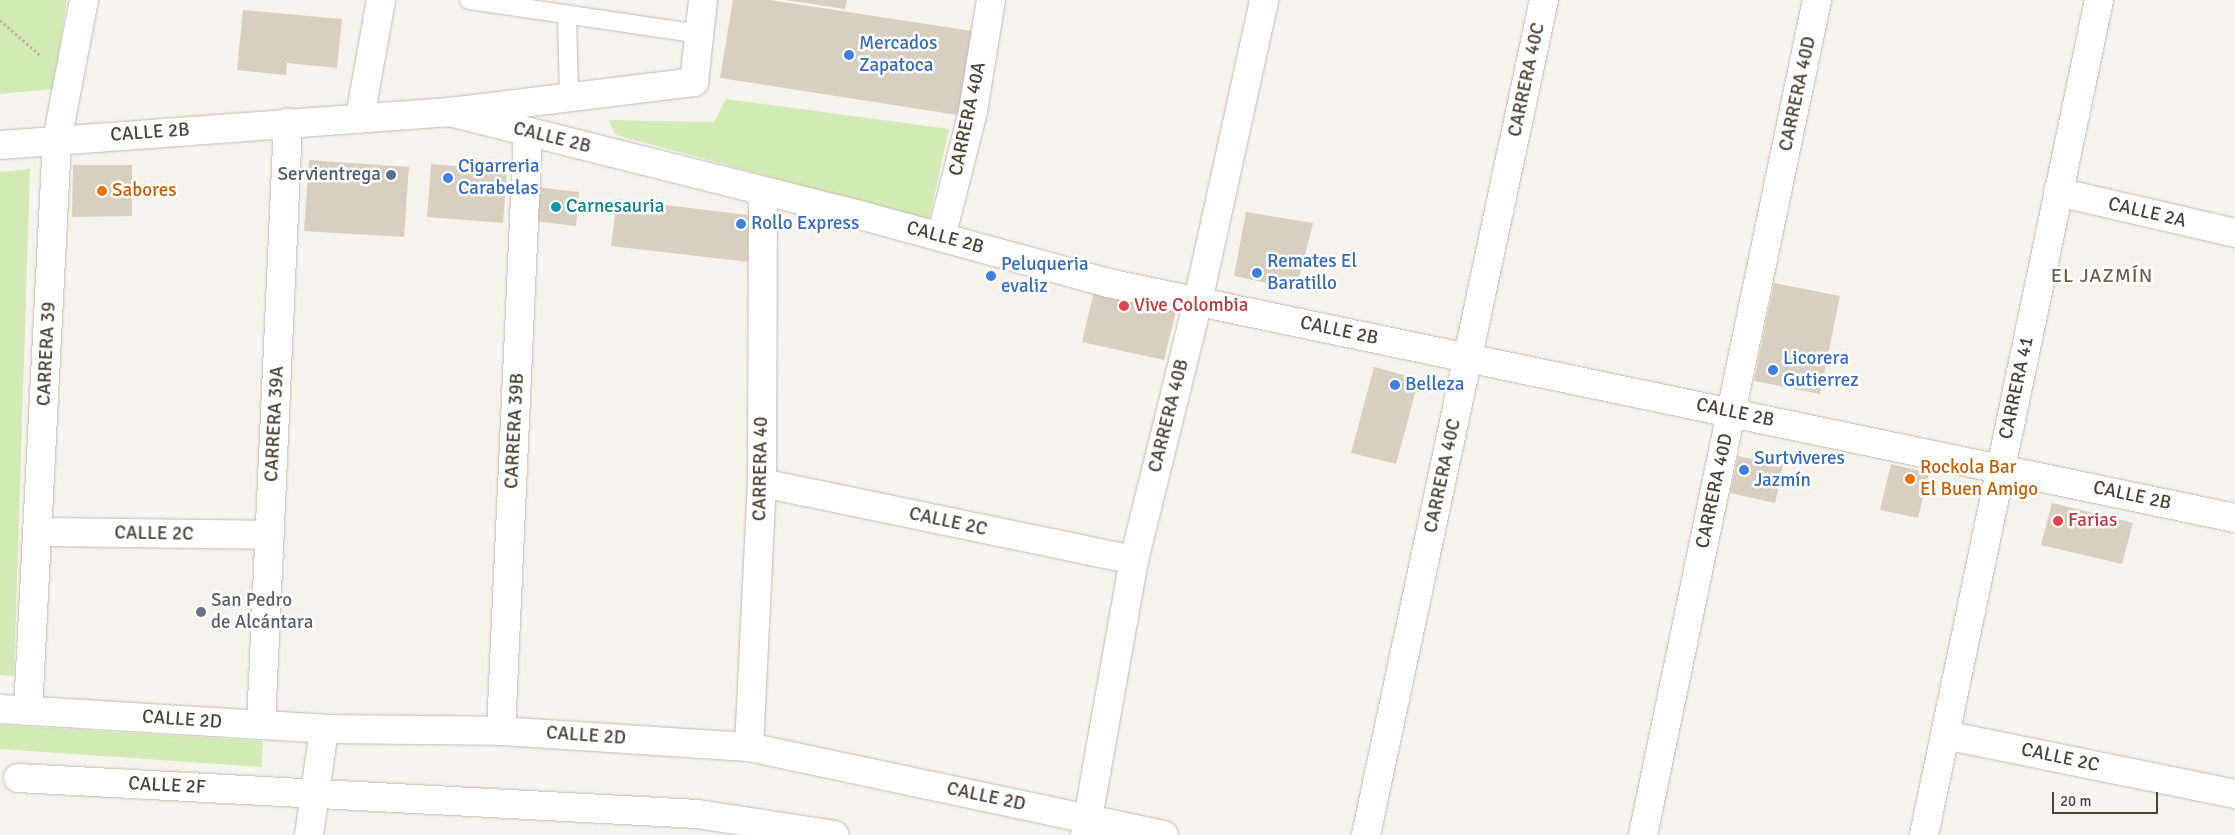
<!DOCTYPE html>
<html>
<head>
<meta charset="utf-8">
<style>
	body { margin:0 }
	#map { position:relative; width:2235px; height:835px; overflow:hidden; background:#f6f3ec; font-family:Signika,sans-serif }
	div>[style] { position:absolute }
	.green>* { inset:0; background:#d2eab5 }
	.building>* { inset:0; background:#d8cfc1 }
	.path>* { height:3px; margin-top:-1.5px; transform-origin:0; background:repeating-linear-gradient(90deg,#c4b79f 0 2.5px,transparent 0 5px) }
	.roads { filter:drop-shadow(0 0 1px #c2bbae) drop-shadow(0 0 1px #c2bbae) }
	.service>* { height:18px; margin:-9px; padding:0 9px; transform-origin:9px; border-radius:9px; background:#fff }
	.minor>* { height:28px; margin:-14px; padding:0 14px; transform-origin:14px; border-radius:14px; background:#fff }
	.tertiary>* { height:28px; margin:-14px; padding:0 14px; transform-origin:14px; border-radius:14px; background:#fff }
	.dots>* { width:14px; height:14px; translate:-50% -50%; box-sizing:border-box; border:2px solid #fff; border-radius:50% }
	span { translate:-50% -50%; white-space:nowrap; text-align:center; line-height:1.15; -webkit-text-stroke:5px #fff; paint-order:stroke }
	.shop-label { font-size:19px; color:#366cbe }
	.left { translate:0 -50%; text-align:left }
	.street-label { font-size:19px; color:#4b4439 }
	.service-label { font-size:19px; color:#4e5e75 }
	.right { translate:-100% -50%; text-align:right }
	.food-label { font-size:19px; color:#c56008 }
	.culture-label { font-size:19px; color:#0d838f }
	.health-label { font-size:19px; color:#be3a42 }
	.worship-label { font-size:19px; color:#5b616d }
	.neighbourhood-label { font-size:20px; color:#6e6250; letter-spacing:1px }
	.scale { position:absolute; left:2052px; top:792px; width:106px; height:22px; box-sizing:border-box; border:2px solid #4b4439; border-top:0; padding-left:6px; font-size:15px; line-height:18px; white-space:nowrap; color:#4b4439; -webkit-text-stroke:4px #fff; paint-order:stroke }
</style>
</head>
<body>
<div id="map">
	<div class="green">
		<i style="clip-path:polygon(0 0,67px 0,53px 89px,0 94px)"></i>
		<i style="clip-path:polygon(726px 99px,949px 129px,929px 220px,616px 135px,608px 120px,714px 122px)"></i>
		<i style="clip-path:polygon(30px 169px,14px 676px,0 675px,0 172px)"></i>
		<i style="clip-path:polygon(0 725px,263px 741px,262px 767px,0 749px)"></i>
	</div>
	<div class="building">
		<i style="clip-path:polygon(733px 0,770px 0,978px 32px,964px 116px,720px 78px)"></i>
		<i style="clip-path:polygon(785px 0,847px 0,845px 9px)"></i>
		<i style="clip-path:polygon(243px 10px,342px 19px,337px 68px,287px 63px,286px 75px,237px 70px)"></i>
		<i style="clip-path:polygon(309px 160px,409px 167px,404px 237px,304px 231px)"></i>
		<i style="clip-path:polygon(431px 164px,507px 170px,503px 223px,427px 217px)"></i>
		<i style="clip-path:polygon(73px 165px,132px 165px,132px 216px,72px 217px)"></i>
		<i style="clip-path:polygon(536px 187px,579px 192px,576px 226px,533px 221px)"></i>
		<i style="clip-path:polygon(617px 199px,755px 216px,749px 262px,611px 246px)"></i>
		<i style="clip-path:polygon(1246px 212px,1313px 223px,1296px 289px,1234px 276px)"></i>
		<i style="clip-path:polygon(1774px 283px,1840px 296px,1820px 394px,1754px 381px)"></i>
		<i style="clip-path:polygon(1094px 292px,1176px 311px,1164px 360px,1082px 342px)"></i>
		<i style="clip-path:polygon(1374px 367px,1419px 379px,1396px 464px,1351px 453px)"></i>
		<i style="clip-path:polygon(1738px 456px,1783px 465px,1775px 503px,1730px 493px)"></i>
		<i style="clip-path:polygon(1891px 464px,1929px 473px,1918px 518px,1880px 510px)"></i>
		<i style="clip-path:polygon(2052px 503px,2133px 523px,2122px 564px,2041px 545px)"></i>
	</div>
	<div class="path">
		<i style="left:0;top:20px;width:55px;rotate:41.3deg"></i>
	</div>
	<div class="roads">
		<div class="service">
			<i style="left:469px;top:0;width:232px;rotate:8.4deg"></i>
			<i style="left:567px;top:15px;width:82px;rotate:88.6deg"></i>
		</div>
		<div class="minor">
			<i style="left:450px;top:112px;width:419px;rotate:14.1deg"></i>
			<i style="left:856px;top:214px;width:261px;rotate:15.3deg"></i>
			<i style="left:1108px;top:283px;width:1151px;rotate:11.78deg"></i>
			<i style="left:360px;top:117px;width:119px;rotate:-79.8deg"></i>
			<i style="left:0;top:145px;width:451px;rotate:-4.2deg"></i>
			<i style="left:450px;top:112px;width:246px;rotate:-7deg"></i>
			<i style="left:694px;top:82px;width:82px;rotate:-83.7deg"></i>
			<i style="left:2058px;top:192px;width:182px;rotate:13deg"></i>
			<i style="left:941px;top:237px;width:130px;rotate:-75.7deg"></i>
			<i style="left:973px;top:111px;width:112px;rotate:-80.8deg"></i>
			<i style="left:762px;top:483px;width:380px;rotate:11.7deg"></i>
			<i style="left:38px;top:532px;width:232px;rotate:0.7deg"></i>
			<i style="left:0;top:709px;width:325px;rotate:3.5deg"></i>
			<i style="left:324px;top:729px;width:177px;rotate:0.6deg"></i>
			<i style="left:501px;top:731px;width:249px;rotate:3.7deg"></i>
			<i style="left:749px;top:747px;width:424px;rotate:12deg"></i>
			<i style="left:28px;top:711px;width:572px;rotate:-87.09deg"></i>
			<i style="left:57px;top:140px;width:143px;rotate:-79.1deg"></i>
			<i style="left:261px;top:725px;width:603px;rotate:-87.43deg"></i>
			<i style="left:501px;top:731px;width:600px;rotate:-87.42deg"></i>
			<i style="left:1945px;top:735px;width:296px;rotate:11.5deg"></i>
			<i style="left:749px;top:747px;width:264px;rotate:-87.2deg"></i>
			<i style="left:762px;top:483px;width:292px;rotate:-89.8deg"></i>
			<i style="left:18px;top:778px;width:680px;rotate:3.03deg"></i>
			<i style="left:697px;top:814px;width:139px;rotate:8.7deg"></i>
			<i style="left:309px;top:835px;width:107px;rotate:-81.9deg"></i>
			<i style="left:1085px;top:835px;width:279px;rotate:-79.9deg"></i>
			<i style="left:1134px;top:560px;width:267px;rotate:-76.1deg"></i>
			<i style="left:1198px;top:301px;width:308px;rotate:-77.6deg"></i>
			<i style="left:1366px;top:835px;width:854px;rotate:-77.97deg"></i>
			<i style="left:1643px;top:835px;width:853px;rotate:-78.23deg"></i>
		</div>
		<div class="tertiary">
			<i style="left:1924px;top:835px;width:853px;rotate:-78.16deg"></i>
		</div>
	</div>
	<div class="dots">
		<i style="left:849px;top:55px;background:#3f7fe0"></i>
		<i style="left:391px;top:175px;background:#5c6f8a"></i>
		<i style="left:448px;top:178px;background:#3f7fe0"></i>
		<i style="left:102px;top:191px;background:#e8710a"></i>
		<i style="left:556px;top:207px;background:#0f9aa8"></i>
		<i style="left:741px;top:224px;background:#3f7fe0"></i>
		<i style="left:1257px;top:273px;background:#3f7fe0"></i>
		<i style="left:991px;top:276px;background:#3f7fe0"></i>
		<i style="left:1124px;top:306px;background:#e0444e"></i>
		<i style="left:1773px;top:370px;background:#3f7fe0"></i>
		<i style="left:1395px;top:385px;background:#3f7fe0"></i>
		<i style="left:1744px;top:470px;background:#3f7fe0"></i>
		<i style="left:1910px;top:479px;background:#e8710a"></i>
		<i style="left:2058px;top:521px;background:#e0444e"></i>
		<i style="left:201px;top:612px;background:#6b7280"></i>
	</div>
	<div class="shop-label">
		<span class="left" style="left:859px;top:55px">Mercados<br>Zapatoca</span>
		<span class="left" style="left:458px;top:178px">Cigarreria<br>Carabelas</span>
		<span class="left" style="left:751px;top:224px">Rollo Express</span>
		<span class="left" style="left:1267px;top:273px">Remates El<br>Baratillo</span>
		<span class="left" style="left:1001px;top:276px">Peluqueria<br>evaliz</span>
		<span class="left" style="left:1783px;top:370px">Licorera<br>Gutierrez</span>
		<span class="left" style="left:1405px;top:385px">Belleza</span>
		<span class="left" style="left:1754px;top:470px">Surtviveres<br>Jazmín</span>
	</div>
	<div class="street-label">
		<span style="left:1527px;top:80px;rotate:-78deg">CARRERA 40C</span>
		<span style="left:1798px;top:94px;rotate:-78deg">CARRERA 40D</span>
		<span style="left:968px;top:119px;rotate:-78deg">CARRERA 40A</span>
		<span style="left:150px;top:133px;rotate:-4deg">CALLE 2B</span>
		<span style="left:552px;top:138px;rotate:14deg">CALLE 2B</span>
		<span style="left:2147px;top:213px;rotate:13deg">CALLE 2A</span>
		<span style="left:945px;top:238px;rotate:15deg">CALLE 2B</span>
		<span style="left:1339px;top:331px;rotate:12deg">CALLE 2B</span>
		<span style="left:47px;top:354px;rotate:-87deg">CARRERA 39</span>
		<span style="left:2017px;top:388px;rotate:-78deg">CARRERA 41</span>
		<span style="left:1735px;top:413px;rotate:12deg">CALLE 2B</span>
		<span style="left:1169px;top:416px;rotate:-76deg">CARRERA 40B</span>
		<span style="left:275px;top:424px;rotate:-87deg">CARRERA 39A</span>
		<span style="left:515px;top:431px;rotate:-87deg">CARRERA 39B</span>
		<span style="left:761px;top:469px;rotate:-89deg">CARRERA 40</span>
		<span style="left:1443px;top:476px;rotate:-78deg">CARRERA 40C</span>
		<span style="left:1715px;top:491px;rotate:-78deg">CARRERA 40D</span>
		<span style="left:2132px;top:496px;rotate:12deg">CALLE 2B</span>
		<span style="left:948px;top:522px;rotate:12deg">CALLE 2C</span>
		<span style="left:154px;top:534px;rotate:1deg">CALLE 2C</span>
		<span style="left:182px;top:720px;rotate:4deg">CALLE 2D</span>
		<span style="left:586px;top:736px;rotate:4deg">CALLE 2D</span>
		<span style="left:2060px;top:758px;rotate:12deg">CALLE 2C</span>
		<span style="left:167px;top:786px;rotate:3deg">CALLE 2F</span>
		<span style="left:986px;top:797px;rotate:12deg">CALLE 2D</span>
	</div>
	<div class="service-label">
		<span class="right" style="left:381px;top:175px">Servientrega</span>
	</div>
	<div class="food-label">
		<span class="left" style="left:112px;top:191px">Sabores</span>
		<span class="left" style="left:1920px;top:479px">Rockola Bar<br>El Buen Amigo</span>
	</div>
	<div class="culture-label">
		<span class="left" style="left:566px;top:207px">Carnesauria</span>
	</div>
	<div class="health-label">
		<span class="left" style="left:1134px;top:306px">Vive Colombia</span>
		<span class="left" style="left:2068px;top:521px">Farias</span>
	</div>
	<div class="worship-label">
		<span class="left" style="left:211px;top:612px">San Pedro<br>de Alcántara</span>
	</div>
	<div class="neighbourhood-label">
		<span style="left:2102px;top:275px">EL JAZMÍN</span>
	</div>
	<div class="scale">20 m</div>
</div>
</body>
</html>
